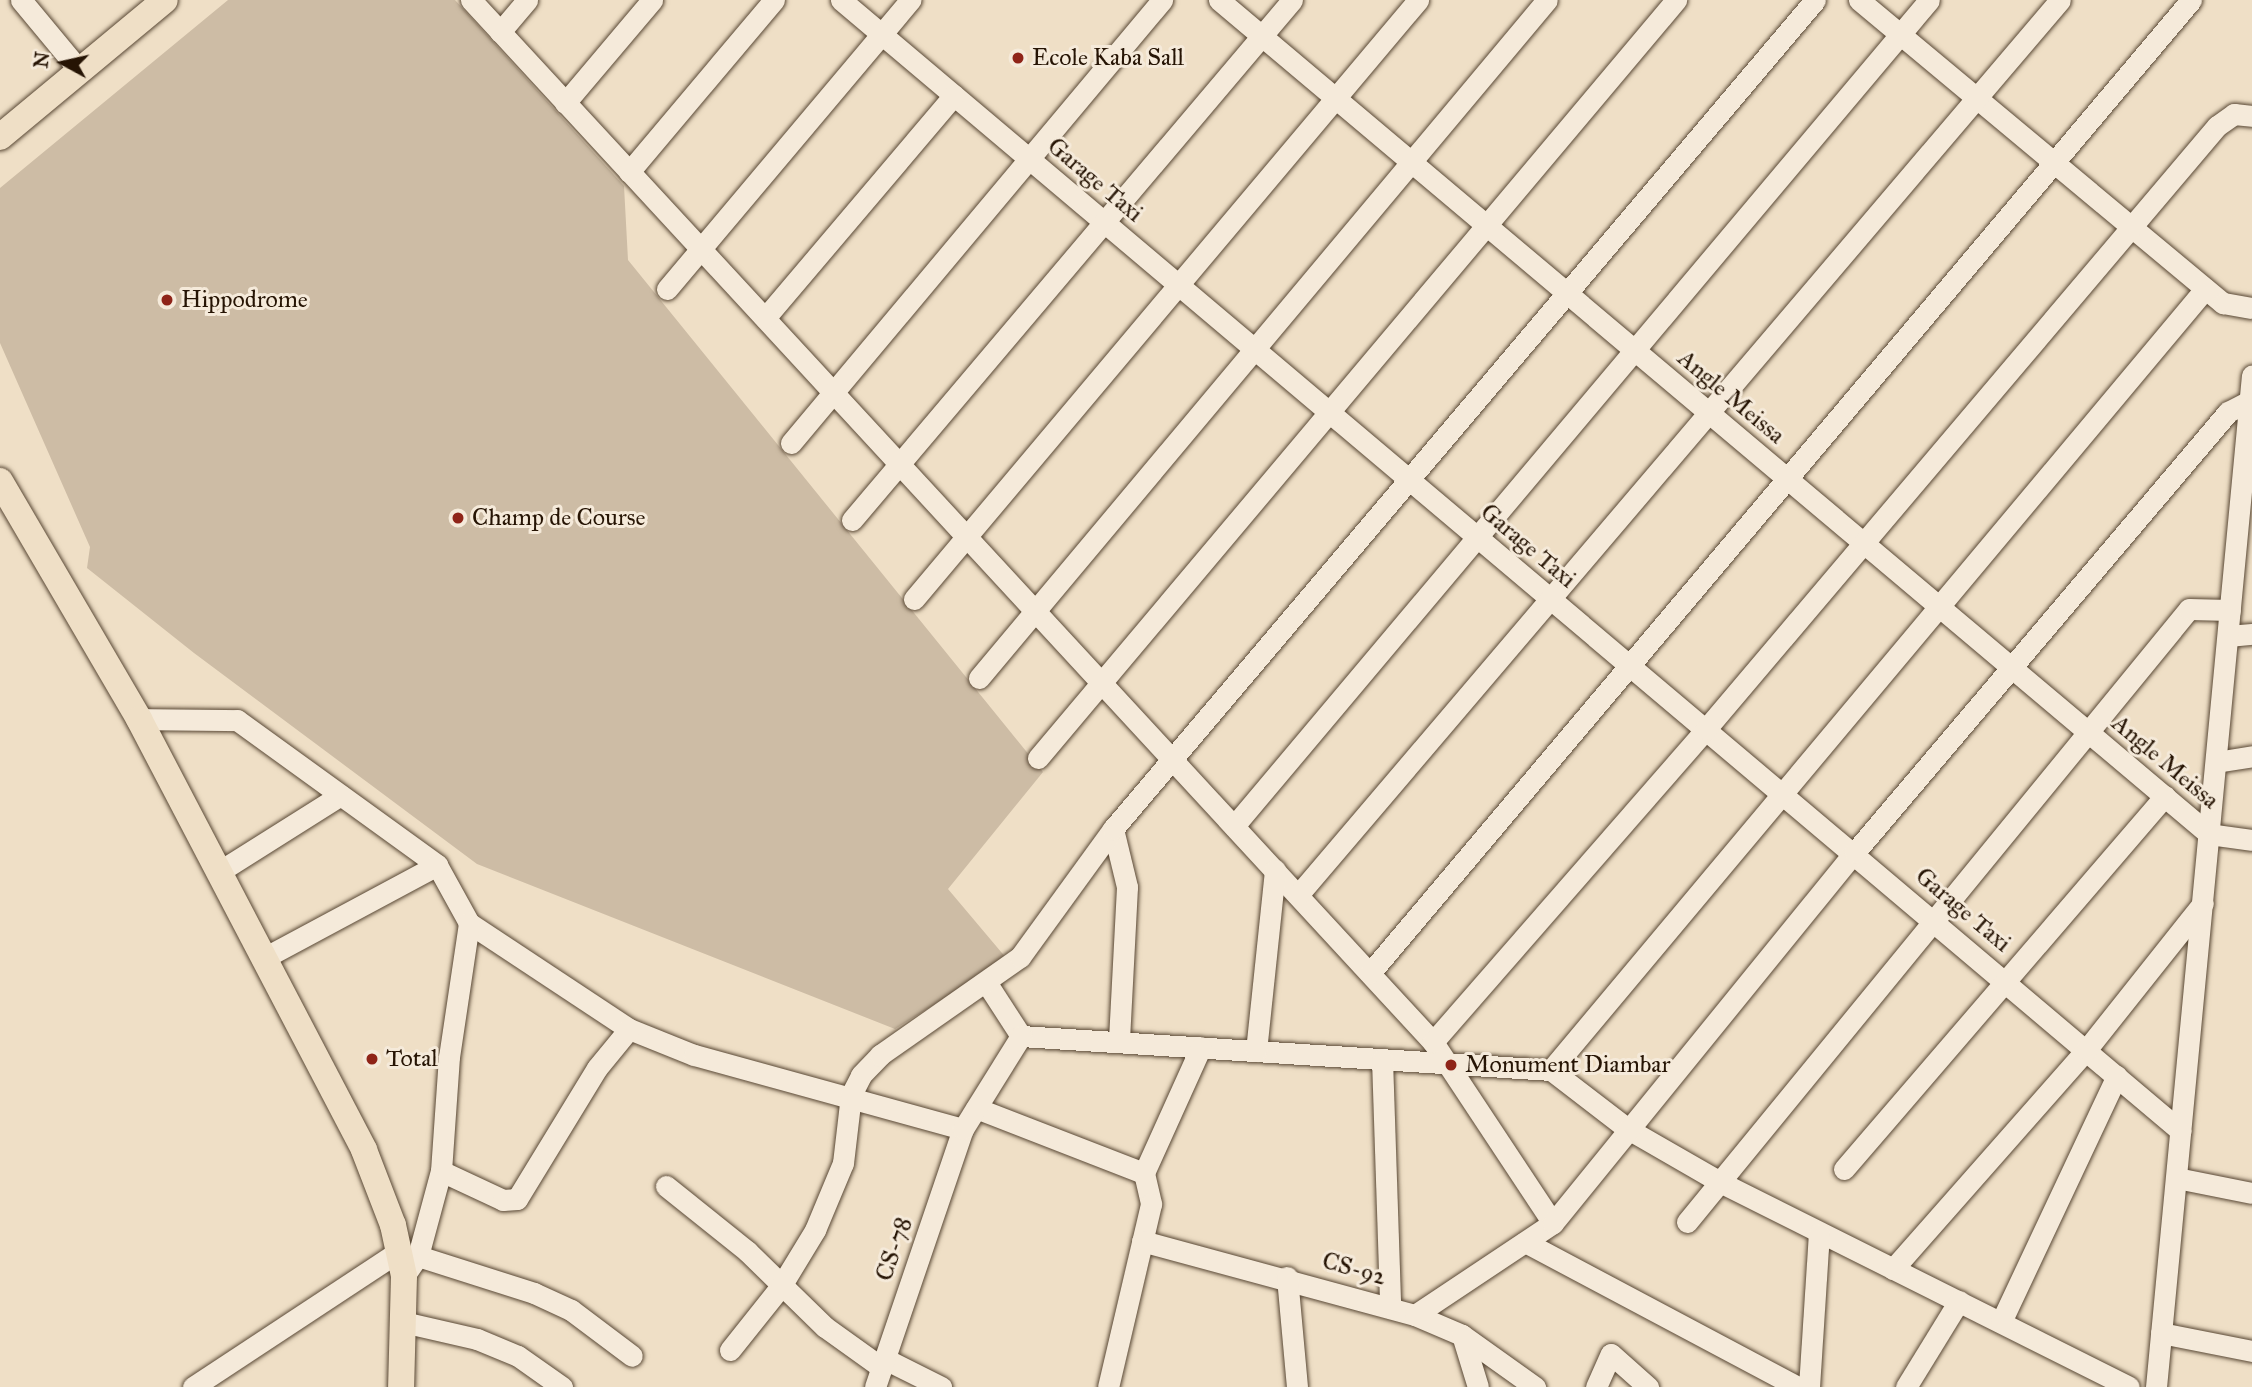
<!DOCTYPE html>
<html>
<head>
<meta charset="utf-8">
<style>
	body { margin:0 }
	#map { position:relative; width:2252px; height:1387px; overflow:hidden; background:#efdfc6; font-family:"IM FELL Great Primer",serif }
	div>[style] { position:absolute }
	.green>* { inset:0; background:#cdbca5 }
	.roads { filter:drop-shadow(0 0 2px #584734) drop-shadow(0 0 2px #584734) }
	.minor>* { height:21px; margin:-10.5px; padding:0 10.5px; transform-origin:10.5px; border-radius:10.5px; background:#f5eada }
	.major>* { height:26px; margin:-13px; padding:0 13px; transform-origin:13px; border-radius:13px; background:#efdfc6 }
	.dots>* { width:19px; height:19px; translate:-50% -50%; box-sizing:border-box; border:4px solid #f5eada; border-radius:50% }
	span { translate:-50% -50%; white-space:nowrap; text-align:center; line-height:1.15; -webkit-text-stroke:6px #f5eada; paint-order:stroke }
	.poi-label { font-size:24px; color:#261404 }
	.left { translate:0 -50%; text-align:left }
	.street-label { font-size:24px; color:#261404 }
	.north { position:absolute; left:28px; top:28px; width:70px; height:70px; -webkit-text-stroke:5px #f5eada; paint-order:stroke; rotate:278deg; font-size:19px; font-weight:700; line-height:28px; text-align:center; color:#261404 }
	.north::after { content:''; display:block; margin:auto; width:24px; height:32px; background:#261404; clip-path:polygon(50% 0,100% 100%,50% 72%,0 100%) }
</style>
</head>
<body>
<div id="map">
	<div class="green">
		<i style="clip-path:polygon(228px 0,455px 0,624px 186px,628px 260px,1043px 772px,948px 889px,1007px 959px,895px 1029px,477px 864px,194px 653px,87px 568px,90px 547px,0 343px,0 188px)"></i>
	</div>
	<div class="roads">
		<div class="minor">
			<i style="left:21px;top:0;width:92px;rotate:50.3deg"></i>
			<i style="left:471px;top:0;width:1418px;rotate:47.29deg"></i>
			<i style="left:1433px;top:1042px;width:217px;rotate:56.5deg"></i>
			<i style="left:841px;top:0;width:1753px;rotate:40.17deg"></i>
			<i style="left:1219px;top:0;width:1294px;rotate:40.11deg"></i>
			<i style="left:2209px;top:834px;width:43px;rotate:7.9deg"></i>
			<i style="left:1859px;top:0;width:474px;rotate:39.8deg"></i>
			<i style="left:2223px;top:303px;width:29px;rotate:10deg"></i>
			<i style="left:500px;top:32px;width:42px;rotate:-49.8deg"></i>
			<i style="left:565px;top:103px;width:135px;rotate:-49.8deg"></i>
			<i style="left:629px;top:172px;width:225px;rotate:-49.9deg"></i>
			<i style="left:667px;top:289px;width:378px;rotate:-49.9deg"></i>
			<i style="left:765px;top:318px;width:292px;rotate:-49.7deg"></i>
			<i style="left:791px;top:443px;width:578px;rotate:-50.05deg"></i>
			<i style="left:852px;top:520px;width:681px;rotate:-49.76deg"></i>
			<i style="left:914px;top:599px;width:783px;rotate:-49.92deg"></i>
			<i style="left:2228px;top:636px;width:24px;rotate:-5deg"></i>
			<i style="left:979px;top:678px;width:884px;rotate:-50.05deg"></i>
			<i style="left:139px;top:719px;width:98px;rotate:0.6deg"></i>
			<i style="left:237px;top:720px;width:247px;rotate:35.9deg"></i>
			<i style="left:437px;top:865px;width:66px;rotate:61.1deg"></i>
			<i style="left:469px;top:923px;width:192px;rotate:33.5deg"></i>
			<i style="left:629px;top:1029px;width:70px;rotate:21.8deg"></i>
			<i style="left:694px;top:1055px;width:279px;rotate:15.4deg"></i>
			<i style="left:1038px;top:758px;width:991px;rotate:-49.91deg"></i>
			<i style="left:2216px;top:762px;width:36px;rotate:-9deg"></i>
			<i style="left:1234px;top:826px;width:1079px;rotate:-49.92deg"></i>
			<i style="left:1113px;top:829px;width:60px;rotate:76.4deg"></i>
			<i style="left:1127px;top:887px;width:155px;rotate:93deg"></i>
			<i style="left:217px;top:873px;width:146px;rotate:-32.2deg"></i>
			<i style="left:1298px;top:895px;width:1175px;rotate:-49.59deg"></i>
			<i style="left:262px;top:959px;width:199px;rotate:-28.2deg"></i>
			<i style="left:1370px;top:973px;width:1273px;rotate:-49.84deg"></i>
			<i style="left:986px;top:982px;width:64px;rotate:57.1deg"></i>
			<i style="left:1021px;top:1036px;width:531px;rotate:3.67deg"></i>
			<i style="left:1551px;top:1070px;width:97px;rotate:37.5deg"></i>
			<i style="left:1628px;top:1129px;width:106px;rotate:29.9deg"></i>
			<i style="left:1720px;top:1182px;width:457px;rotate:26.6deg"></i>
			<i style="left:1433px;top:1042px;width:415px;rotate:-48.9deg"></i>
			<i style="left:1706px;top:729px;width:790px;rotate:-49.72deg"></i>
			<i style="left:2217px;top:126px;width:21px;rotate:-35deg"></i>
			<i style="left:2234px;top:114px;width:18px;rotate:6deg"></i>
			<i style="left:1256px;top:1051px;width:182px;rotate:-84deg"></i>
			<i style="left:1382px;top:1059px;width:247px;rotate:88.1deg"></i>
			<i style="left:1551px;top:1070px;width:1019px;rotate:-50.06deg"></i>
			<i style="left:976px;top:1108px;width:180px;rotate:21.2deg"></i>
			<i style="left:1144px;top:1173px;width:32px;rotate:77deg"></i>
			<i style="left:1151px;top:1204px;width:188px;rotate:103.2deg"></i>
			<i style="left:1844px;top:1169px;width:492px;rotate:-49.3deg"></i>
			<i style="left:441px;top:1171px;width:68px;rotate:25.1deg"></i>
			<i style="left:503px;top:1200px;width:14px;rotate:-4deg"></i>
			<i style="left:517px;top:1199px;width:153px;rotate:-58.6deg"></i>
			<i style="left:597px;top:1068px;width:50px;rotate:-50.6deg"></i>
			<i style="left:1144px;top:1173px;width:138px;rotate:-65.7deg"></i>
			<i style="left:2177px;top:1178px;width:76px;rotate:11.3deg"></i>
			<i style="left:666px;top:1186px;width:104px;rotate:38.7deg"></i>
			<i style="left:747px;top:1251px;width:109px;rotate:44.3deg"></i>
			<i style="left:825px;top:1327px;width:70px;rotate:35.7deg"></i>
			<i style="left:1687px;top:1222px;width:792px;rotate:-50.69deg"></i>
			<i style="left:2189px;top:609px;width:41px;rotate:1.4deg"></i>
			<i style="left:1142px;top:1241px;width:283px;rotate:15.2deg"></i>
			<i style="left:1415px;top:1315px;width:51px;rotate:23.1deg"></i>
			<i style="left:1462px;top:1335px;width:90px;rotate:35.5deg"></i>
			<i style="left:1525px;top:1242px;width:309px;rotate:28deg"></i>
			<i style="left:418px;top:1256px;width:122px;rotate:17.7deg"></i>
			<i style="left:534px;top:1293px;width:41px;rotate:24.7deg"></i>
			<i style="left:571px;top:1310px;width:76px;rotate:37deg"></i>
			<i style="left:1893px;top:1269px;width:293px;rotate:-48.6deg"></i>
			<i style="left:2087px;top:1049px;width:186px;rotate:-51.5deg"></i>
			<i style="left:404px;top:1276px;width:24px;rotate:-55deg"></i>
			<i style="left:418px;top:1256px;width:88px;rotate:-74.9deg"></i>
			<i style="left:441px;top:1171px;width:114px;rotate:-86deg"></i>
			<i style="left:449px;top:1057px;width:135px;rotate:-81.5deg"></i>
			<i style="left:1287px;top:1277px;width:110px;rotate:84.8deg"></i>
			<i style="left:1415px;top:1315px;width:166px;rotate:-33.7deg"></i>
			<i style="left:1553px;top:1223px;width:478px;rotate:-50.9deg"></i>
			<i style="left:1855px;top:852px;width:577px;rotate:-49.71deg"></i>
			<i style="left:2228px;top:412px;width:27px;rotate:-27deg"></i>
			<i style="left:403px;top:1322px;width:76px;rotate:12.9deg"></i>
			<i style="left:477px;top:1339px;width:44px;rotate:22.5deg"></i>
			<i style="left:518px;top:1356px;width:54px;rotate:35.2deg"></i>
			<i style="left:2001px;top:1322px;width:272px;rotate:-64.8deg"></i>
			<i style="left:2161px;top:1333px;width:93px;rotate:11.2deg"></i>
			<i style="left:1462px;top:1335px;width:54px;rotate:72.9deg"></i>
			<i style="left:730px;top:1350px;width:82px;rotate:-51.4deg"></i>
			<i style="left:781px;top:1286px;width:66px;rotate:-58.7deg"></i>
			<i style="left:815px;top:1230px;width:73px;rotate:-67.3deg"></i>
			<i style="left:843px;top:1163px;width:68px;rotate:-83.3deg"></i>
			<i style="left:851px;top:1095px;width:22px;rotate:-63deg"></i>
			<i style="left:861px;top:1075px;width:28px;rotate:-46deg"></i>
			<i style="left:880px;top:1055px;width:171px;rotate:-35deg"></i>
			<i style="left:1020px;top:957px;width:158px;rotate:-54deg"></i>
			<i style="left:1113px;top:829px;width:1086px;rotate:-49.74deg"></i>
			<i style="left:885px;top:1359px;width:63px;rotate:26.6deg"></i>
			<i style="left:193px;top:1387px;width:247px;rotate:-33.4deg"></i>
			<i style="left:875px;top:1387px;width:273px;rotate:-71.2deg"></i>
			<i style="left:963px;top:1129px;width:110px;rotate:-58.1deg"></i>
			<i style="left:1596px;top:1387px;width:36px;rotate:-66deg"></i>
			<i style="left:1611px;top:1354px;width:50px;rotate:41.7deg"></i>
			<i style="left:1809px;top:1387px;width:153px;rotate:-86.3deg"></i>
			<i style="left:1906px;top:1387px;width:101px;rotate:-58.4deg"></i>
			<i style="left:2156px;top:1387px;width:1016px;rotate:-84.58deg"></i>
		</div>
		<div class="major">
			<i style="left:0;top:137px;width:214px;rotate:-39.7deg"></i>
			<i style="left:0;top:481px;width:276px;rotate:59.7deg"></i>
			<i style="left:139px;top:719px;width:486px;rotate:62.4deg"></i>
			<i style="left:364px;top:1150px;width:80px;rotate:68.9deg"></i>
			<i style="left:393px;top:1225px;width:52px;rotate:77.8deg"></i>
			<i style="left:404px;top:1276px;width:111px;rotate:91.5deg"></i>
		</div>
	</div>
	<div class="dots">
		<i style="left:1018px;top:58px;background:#8f2418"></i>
		<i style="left:167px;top:300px;background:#8f2418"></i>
		<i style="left:458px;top:518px;background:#8f2418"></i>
		<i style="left:372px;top:1059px;background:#8f2418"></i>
		<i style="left:1451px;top:1065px;background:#8f2418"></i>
	</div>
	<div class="poi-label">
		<span class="left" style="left:1032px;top:58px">Ecole Kaba Sall</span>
		<span class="left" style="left:181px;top:300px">Hippodrome</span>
		<span class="left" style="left:472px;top:518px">Champ de Course</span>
		<span class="left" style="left:386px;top:1059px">Total</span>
		<span class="left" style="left:1465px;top:1065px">Monument Diambar</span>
	</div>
	<div class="street-label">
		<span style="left:1095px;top:180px;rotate:40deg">Garage Taxi</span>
		<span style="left:1731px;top:397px;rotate:40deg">Angle Meissa</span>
		<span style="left:1528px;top:546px;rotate:40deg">Garage Taxi</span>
		<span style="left:2165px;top:762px;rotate:40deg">Angle Meissa</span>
		<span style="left:1963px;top:910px;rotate:40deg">Garage Taxi</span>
		<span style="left:894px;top:1249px;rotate:-71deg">CS-78</span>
		<span style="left:1354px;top:1269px;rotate:16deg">CS-92</span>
	</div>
	<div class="north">N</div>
</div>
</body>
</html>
